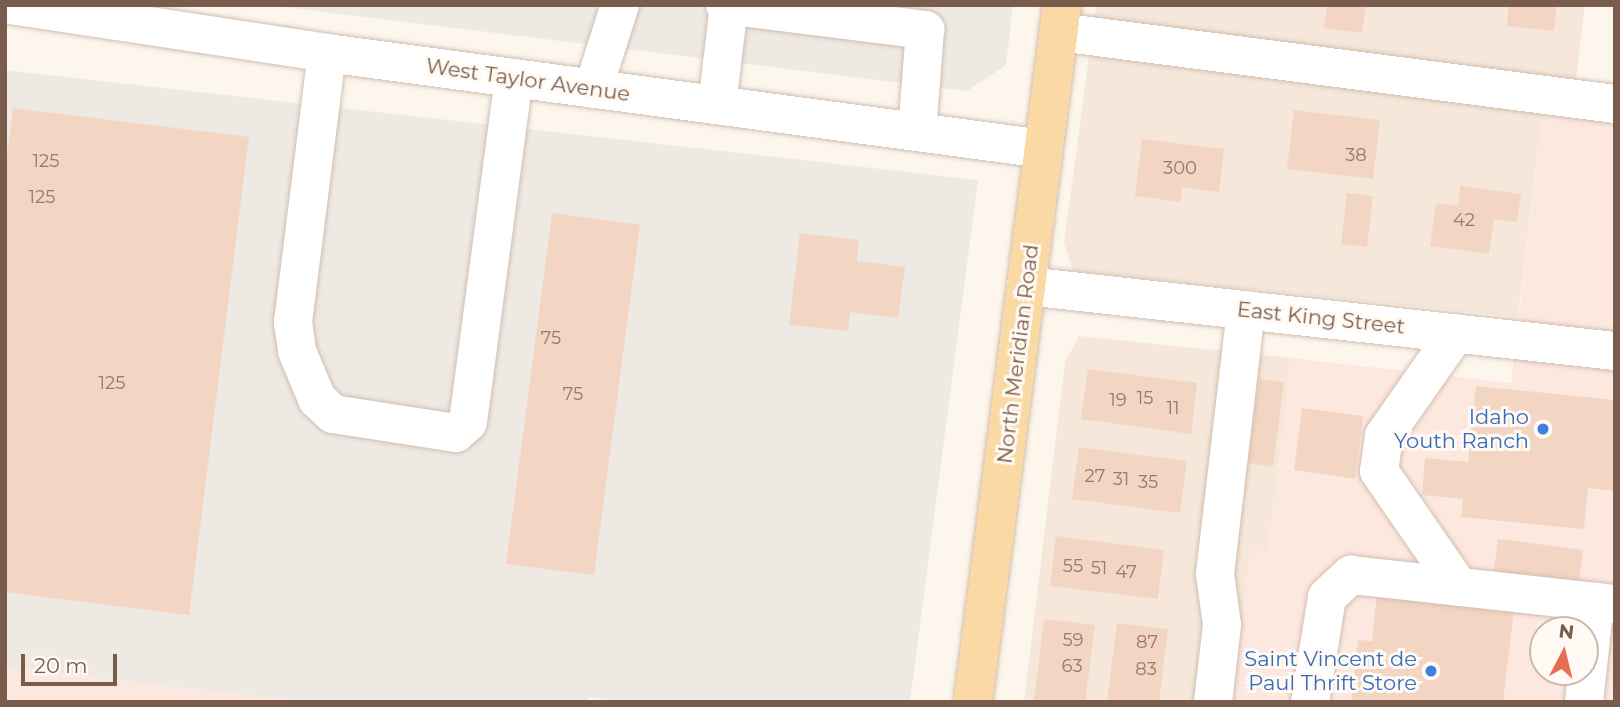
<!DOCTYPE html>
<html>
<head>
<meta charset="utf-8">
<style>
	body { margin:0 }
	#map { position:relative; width:1620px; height:707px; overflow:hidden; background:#fdf6ec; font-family:Montserrat,sans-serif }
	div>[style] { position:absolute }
	.residential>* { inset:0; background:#f5e8da }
	.commercial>* { inset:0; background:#fde8e0 }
	.industrial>* { inset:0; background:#efe9e4 }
	.building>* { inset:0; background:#f3d5c3 }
	.roads { filter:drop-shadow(0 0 2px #d1beb0) drop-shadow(0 0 2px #d1beb0) }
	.minor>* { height:38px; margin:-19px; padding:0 19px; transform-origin:19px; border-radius:19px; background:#fff }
	.major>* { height:38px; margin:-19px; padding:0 19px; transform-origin:19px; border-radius:19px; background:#fbd9a5 }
	.dots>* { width:19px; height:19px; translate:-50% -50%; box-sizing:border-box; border:4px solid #fffaf3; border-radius:50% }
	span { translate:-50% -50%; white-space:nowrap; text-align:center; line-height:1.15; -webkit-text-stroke:6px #fffaf3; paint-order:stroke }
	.number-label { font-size:18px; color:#987a6a }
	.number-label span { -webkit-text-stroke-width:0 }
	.street-label { font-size:21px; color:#7a5c4d }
	.shop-label { font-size:21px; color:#366cbe }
	.right { translate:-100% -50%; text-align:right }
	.frame { position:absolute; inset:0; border:7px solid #7a5c4d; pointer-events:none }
	.north { position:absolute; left:1529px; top:616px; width:70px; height:70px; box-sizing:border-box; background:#fffaf3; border:2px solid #cabbb1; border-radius:50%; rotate:7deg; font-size:19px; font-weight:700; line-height:28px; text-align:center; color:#7a5c4d }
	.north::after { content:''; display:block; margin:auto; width:24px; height:32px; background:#e76f51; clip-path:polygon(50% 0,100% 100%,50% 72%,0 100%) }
	.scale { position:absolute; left:21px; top:654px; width:96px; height:32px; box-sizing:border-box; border:4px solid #7a5c4d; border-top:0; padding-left:9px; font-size:21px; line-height:24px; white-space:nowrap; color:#7a5c4d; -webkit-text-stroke:5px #fffaf3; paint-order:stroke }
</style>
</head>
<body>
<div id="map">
	<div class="residential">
		<i style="clip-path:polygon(1096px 5px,1585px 5px,1572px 113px,1543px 108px,1518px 317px,1073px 271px,1064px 242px)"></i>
		<i style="clip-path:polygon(1079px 336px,1291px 358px,1268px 553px,1251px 551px,1233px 702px,1024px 702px,1065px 362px)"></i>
	</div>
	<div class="commercial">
		<i style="clip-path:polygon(evenodd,1543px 108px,1615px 119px,1615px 702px,1233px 702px,1251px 551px,1268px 552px,1291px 358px,1511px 383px,1543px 108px,1543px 630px,1585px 630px,1585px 672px,1543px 672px,1543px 630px)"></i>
		<i style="clip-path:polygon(5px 668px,306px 702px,5px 702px)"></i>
	</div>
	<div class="industrial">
		<i style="clip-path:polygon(267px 5px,1013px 5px,1006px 65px,967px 91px)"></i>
		<i style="clip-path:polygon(5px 70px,978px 180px,910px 702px,623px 702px,588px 697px,587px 702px,306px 702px,5px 668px)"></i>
	</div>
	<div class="building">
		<i style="clip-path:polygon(1327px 5px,1366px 5px,1362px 33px,1324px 28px)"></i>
		<i style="clip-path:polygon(1509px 5px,1557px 5px,1554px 31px,1507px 26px)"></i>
		<i style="clip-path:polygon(13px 108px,249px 137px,189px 615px,5px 592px,5px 173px)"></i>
		<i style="clip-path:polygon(1294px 110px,1380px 120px,1373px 179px,1287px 169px)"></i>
		<i style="clip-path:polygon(1142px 139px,1224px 149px,1219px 192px,1182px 187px,1181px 202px,1135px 196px)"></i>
		<i style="clip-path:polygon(1460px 186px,1521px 194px,1517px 222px,1494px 219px,1489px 254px,1430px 246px,1436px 203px,1458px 206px)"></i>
		<i style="clip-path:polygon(1347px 193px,1373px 196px,1367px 247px,1341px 244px)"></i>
		<i style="clip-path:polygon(552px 213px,640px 225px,594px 575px,506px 564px)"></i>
		<i style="clip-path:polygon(800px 233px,859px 240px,857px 261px,905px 267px,898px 318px,850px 312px,848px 331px,789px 325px)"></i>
		<i style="clip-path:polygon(1088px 369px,1197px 383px,1191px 434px,1081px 419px)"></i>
		<i style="clip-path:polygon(1259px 379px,1284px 382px,1273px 467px,1248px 463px)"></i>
		<i style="clip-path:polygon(1476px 386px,1615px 400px,1615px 491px,1588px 488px,1584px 529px,1461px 517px,1463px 499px,1422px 495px,1425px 458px,1468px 462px)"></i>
		<i style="clip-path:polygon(1302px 408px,1363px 416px,1355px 479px,1294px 470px)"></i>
		<i style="clip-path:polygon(1079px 447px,1187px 461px,1180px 513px,1072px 499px)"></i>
		<i style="clip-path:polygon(1056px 536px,1164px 550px,1158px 599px,1050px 586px)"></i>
		<i style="clip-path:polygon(1498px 539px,1583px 550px,1579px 582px,1494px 571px)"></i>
		<i style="clip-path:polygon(1377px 593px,1514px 609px,1503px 702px,1351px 702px,1358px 640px,1372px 641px)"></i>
		<i style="clip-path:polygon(1044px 619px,1095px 625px,1085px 702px,1034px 702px)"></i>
		<i style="clip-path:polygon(1117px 623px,1168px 629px,1159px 702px,1107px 702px)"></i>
	</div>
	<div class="roads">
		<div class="minor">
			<i style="left:11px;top:5px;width:320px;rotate:8.6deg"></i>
			<i style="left:327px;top:53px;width:723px;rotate:7.63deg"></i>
			<i style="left:725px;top:5px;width:202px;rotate:7.1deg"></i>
			<i style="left:925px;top:30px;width:102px;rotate:94.5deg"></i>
			<i style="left:1059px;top:32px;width:561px;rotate:7.38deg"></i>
			<i style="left:327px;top:53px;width:271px;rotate:97.2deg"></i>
			<i style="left:293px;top:322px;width:29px;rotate:82deg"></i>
			<i style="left:297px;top:351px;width:52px;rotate:67.4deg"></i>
			<i style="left:317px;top:399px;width:22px;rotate:43deg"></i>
			<i style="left:333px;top:414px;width:124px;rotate:8.8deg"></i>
			<i style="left:456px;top:433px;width:16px;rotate:-43deg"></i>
			<i style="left:468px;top:422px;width:347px;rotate:-82.4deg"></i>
			<i style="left:593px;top:89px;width:88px;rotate:-72.2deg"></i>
			<i style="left:717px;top:105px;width:100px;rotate:-83.1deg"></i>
			<i style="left:1026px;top:286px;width:593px;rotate:6.3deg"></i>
			<i style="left:1456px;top:333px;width:126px;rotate:125deg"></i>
			<i style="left:1384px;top:436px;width:35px;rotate:98deg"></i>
			<i style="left:1379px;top:471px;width:141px;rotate:55.4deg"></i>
			<i style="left:1213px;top:702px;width:78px;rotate:-83.3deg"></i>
			<i style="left:1222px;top:625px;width:51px;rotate:-97.8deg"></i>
			<i style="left:1215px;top:574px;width:266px;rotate:-83.3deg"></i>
			<i style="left:1310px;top:702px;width:106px;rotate:-80.8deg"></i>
			<i style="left:1327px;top:597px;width:33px;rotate:-43deg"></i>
			<i style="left:1351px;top:575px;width:245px;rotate:6.3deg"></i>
			<i style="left:1584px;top:702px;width:101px;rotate:-83.7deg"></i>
			<i style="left:1595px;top:602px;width:20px;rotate:6deg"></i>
		</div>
		<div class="major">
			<i style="left:973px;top:702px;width:703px;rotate:-82.72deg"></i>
		</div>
	</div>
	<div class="dots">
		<i style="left:1543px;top:429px;background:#3f7fe0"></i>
		<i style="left:1431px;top:671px;background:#3f7fe0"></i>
	</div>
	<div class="number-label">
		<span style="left:1356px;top:155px">38</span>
		<span style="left:46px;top:161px">125</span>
		<span style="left:1180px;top:168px">300</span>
		<span style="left:42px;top:197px">125</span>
		<span style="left:1464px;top:220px">42</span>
		<span style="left:551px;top:338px">75</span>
		<span style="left:112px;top:383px">125</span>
		<span style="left:573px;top:394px">75</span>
		<span style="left:1145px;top:398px">15</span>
		<span style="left:1118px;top:400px">19</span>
		<span style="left:1173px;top:408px">11</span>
		<span style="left:1095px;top:476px">27</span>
		<span style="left:1121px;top:479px">31</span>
		<span style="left:1148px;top:482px">35</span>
		<span style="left:1073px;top:566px">55</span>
		<span style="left:1099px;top:568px">51</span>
		<span style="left:1126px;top:572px">47</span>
		<span style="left:1073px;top:640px">59</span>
		<span style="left:1147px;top:642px">87</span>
		<span style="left:1072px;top:666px">63</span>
		<span style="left:1146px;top:669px">83</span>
	</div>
	<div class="street-label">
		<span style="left:528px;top:80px;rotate:8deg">West Taylor Avenue</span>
		<span style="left:1321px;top:318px;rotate:6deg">East King Street</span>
		<span style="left:1018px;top:354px;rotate:-83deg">North Meridian Road</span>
	</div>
	<div class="shop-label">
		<span class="right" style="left:1529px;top:429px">Idaho<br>Youth Ranch</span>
		<span class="right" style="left:1417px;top:671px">Saint Vincent de<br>Paul Thrift Store</span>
	</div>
	<div class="frame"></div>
	<div class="north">N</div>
	<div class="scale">20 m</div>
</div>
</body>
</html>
